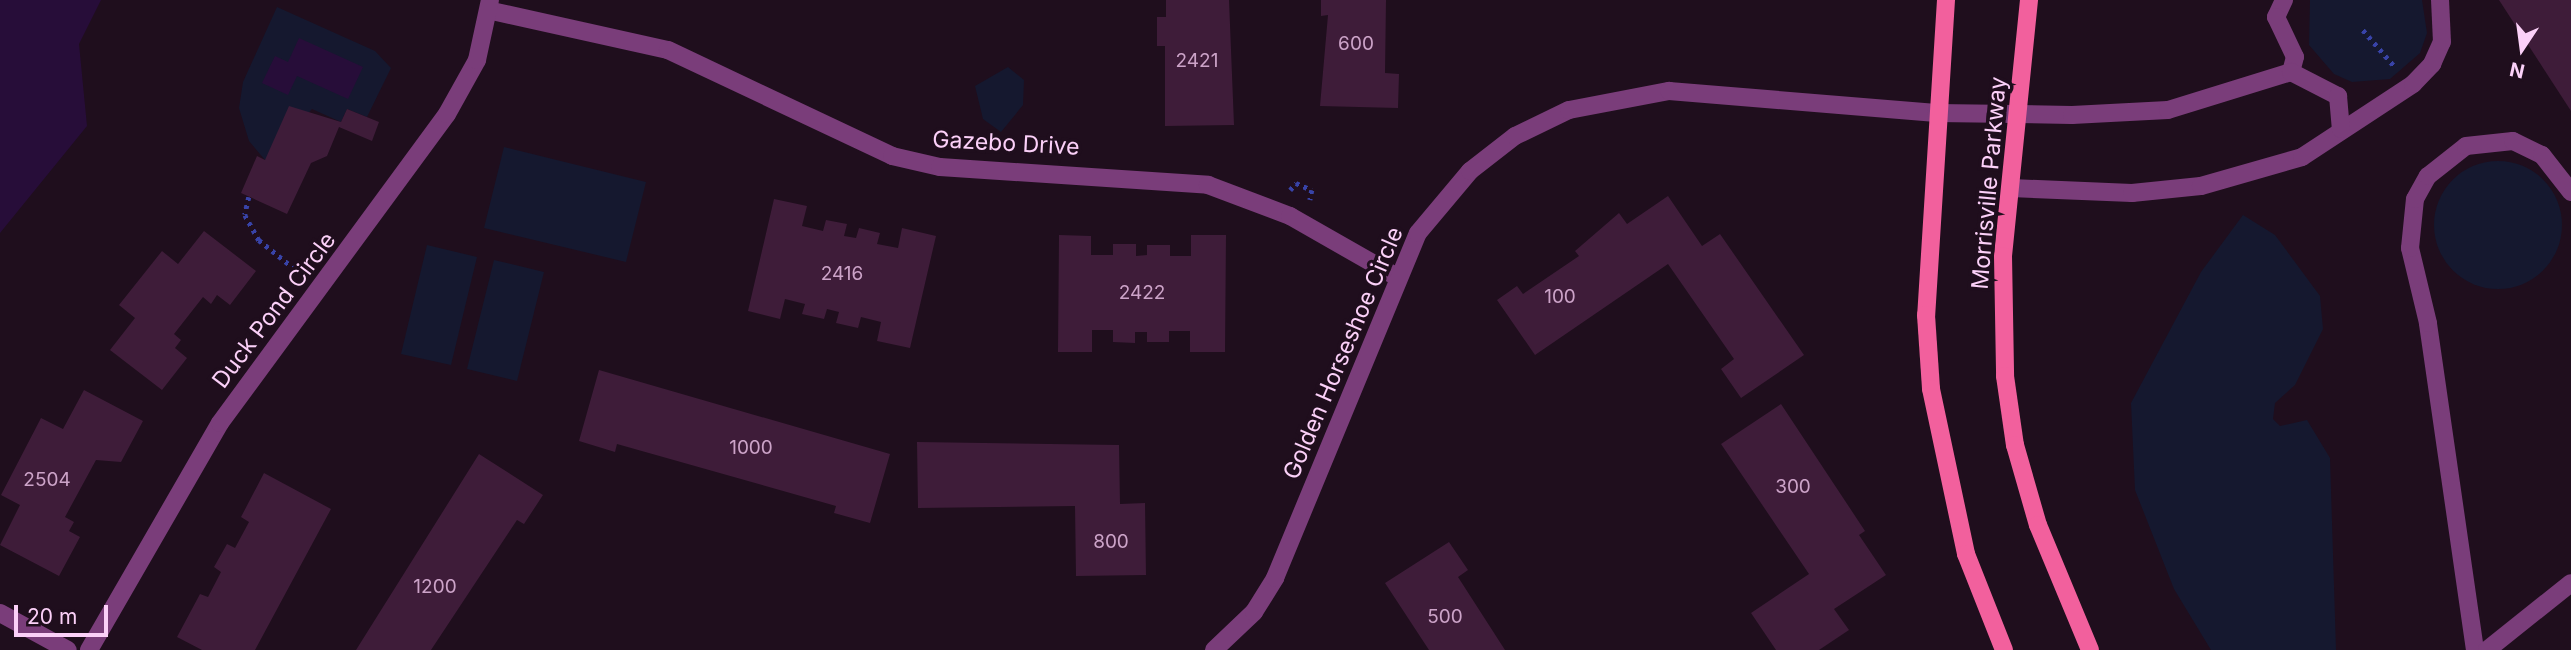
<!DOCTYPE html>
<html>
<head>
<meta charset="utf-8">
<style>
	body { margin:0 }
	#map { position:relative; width:2571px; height:650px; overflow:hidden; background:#1f0e1d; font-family:Inter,sans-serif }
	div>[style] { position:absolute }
	.green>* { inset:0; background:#15182f }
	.round { border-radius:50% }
	.water>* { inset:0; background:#270d39 }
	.building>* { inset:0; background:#3e1c39 }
	.path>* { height:4.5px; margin-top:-2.25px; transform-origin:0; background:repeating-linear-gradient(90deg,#3843a8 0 3.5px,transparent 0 8.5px) }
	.minor>* { height:18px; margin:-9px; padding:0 9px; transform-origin:9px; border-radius:9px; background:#7a3d7a }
	.major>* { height:18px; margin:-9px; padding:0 9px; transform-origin:9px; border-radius:9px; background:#f2609d }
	span { translate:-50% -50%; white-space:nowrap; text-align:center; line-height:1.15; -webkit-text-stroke:7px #1f0e1d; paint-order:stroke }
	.number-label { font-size:19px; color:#cca3c8 }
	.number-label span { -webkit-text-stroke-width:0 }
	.street-label { font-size:23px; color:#fbd0f8 }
	.north { position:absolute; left:2487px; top:14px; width:70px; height:70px; -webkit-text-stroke:5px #1f0e1d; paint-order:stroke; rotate:193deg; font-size:19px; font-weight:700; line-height:28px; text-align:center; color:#fbd0f8 }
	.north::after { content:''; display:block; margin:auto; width:24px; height:32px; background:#fbd0f8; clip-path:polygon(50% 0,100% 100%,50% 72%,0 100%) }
	.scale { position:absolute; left:14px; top:605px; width:94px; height:32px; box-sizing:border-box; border:4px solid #fbd0f8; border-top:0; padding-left:9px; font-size:21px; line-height:24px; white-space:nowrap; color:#fbd0f8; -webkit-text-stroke:5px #1f0e1d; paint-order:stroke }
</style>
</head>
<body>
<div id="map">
	<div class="green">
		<i style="clip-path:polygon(2310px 0,2422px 0,2427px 33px,2420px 53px,2390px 79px,2352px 82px,2334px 74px,2309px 45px)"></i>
		<i style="clip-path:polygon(277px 7px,375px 51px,391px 68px,367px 117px,347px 109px,341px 122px,312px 109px,265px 160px,249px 141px,239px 108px,243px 82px)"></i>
		<i style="clip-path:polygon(1008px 67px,1024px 80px,1023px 105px,1001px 132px,983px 119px,975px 86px)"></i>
		<i style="clip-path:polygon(504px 147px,646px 182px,626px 262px,484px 228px)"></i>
		<i class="round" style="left:2434px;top:161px;width:128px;height:128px"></i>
		<i style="clip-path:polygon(2243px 215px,2275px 235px,2320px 296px,2323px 329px,2295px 385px,2275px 403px,2273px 419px,2280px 426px,2307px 420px,2330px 458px,2336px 650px,2211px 650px,2174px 589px,2135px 490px,2131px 403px,2201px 272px)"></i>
		<i style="clip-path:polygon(427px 245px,477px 257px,451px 365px,401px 354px)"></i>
		<i style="clip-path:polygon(494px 260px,544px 272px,517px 381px,467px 369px)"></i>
	</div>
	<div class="water">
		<i style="clip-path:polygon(0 0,101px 0,79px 44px,87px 126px,0 233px)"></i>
		<i style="clip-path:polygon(299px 38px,363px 67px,348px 99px,297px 76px,288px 95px,262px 83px,275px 56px,288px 62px)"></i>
	</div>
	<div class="building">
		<i style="clip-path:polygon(1166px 0,1229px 0,1234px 125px,1165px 126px,1165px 46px,1157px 46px,1157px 17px,1166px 17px)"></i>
		<i style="clip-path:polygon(1321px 0,1386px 0,1385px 73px,1399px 74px,1398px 108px,1320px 106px,1328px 15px,1321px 16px)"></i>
		<i style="clip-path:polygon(2499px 0,2571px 0,2571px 111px)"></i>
		<i style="clip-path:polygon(289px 106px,341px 122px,347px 109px,379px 122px,372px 141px,339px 127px,327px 156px,311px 163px,287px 214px,241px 193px,257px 156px,265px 160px)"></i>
		<i style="clip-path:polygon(1668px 196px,1702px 246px,1720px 234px,1804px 355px,1741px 398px,1721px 369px,1734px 359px,1668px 264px,1535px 355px,1497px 300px,1517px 286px,1523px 294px,1579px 256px,1575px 251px,1619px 213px,1627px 224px)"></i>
		<i style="clip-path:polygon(774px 199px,807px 206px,802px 226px,823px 231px,826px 220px,847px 224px,844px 236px,856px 238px,859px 228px,880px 233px,877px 244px,898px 248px,902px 228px,936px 236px,910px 348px,877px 341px,881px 322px,861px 317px,858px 328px,836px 323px,839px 312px,827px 309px,824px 319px,802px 314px,805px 304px,785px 299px,780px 319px,748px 311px)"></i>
		<i style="clip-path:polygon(204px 231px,256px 271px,230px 305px,217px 295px,211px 304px,203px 297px,174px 334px,181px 340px,175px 348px,187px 358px,162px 390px,110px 350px,135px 318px,119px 305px,162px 251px,178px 264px)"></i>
		<i style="clip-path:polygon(1059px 235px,1091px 236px,1091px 255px,1113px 255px,1113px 244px,1136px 244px,1136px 256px,1147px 255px,1147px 245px,1170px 245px,1170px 256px,1191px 256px,1191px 235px,1226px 235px,1225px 352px,1190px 352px,1190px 331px,1169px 331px,1169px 342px,1147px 342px,1147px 332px,1135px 332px,1135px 343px,1113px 342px,1113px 330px,1092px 330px,1092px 352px,1058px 352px)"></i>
		<i style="clip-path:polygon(599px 370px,890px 454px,870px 523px,834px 513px,836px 506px,617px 444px,615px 452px,579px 441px)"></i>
		<i style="clip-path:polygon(84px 390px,143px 421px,121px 462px,96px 460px,65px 517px,74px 522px,69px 531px,80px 537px,59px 576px,0 545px,20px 505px,1px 495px,41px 418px,63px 429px)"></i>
		<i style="clip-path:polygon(1781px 404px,1865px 531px,1859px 535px,1886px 575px,1834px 609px,1849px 630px,1819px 650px,1776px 650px,1751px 613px,1809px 574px,1721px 444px)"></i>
		<i style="clip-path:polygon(917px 442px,1119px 445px,1120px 504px,1145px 503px,1146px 575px,1076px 576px,1075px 506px,918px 508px)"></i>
		<i style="clip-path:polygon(479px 454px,543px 495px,524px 524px,517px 520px,431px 650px,356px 650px)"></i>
		<i style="clip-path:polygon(264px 473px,331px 509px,255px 650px,202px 650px,177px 637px,200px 594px,208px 597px,221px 572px,214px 567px,227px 544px,235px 548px,249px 522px,241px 517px)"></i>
		<i style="clip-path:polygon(1449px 542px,1468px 570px,1458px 577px,1505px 650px,1429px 650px,1385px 583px)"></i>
	</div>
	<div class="path">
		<i style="left:2363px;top:30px;width:49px;rotate:49.1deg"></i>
		<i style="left:1290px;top:190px;width:9px;rotate:-49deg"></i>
		<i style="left:1296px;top:183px;width:17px;rotate:24deg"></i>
		<i style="left:1312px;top:190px;width:10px;rotate:101deg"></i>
		<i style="left:249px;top:197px;width:18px;rotate:103deg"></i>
		<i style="left:245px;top:215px;width:29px;rotate:61deg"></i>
		<i style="left:259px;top:240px;width:54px;rotate:39deg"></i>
	</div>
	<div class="minor">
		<i style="left:2284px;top:0;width:19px;rotate:115deg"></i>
		<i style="left:2276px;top:17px;width:44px;rotate:64.6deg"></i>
		<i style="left:2295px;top:57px;width:16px;rotate:105deg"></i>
		<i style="left:492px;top:11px;width:180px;rotate:12.5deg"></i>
		<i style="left:668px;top:50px;width:248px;rotate:25.3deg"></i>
		<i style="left:892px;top:156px;width:49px;rotate:12.9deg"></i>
		<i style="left:940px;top:167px;width:269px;rotate:3.8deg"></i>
		<i style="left:1208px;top:185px;width:88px;rotate:20.7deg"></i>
		<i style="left:1290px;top:216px;width:123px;rotate:29.7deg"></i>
		<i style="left:2011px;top:188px;width:121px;rotate:2.4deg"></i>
		<i style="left:2132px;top:193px;width:69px;rotate:-5.8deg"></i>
		<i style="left:2201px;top:186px;width:105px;rotate:-16deg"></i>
		<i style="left:2302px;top:157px;width:133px;rotate:-33.3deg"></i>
		<i style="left:2413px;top:84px;width:28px;rotate:-46deg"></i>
		<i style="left:2432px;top:64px;width:24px;rotate:-66deg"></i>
		<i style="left:2442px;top:42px;width:42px;rotate:-92.7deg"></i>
		<i style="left:0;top:613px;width:77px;rotate:28.6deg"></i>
		<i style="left:89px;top:650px;width:262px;rotate:-60deg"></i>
		<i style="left:220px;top:423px;width:383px;rotate:-53.7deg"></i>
		<i style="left:447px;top:114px;width:62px;rotate:-60.9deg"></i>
		<i style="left:477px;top:60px;width:61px;rotate:-77.8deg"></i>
		<i style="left:1214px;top:650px;width:55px;rotate:-43.5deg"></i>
		<i style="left:1254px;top:612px;width:40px;rotate:-58deg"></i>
		<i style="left:1275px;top:578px;width:373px;rotate:-67.5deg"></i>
		<i style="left:1418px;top:233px;width:81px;rotate:-50deg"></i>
		<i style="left:1470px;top:171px;width:57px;rotate:-37.9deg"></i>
		<i style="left:1515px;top:136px;width:60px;rotate:-25.7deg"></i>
		<i style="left:1569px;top:110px;width:102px;rotate:-10.8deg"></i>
		<i style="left:1669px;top:91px;width:268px;rotate:4.7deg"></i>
		<i style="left:1936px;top:113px;width:136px;rotate:0.8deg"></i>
		<i style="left:2072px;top:115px;width:96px;rotate:-3deg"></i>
		<i style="left:2168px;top:110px;width:129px;rotate:-17.2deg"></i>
		<i style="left:2291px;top:72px;width:53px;rotate:27.1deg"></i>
		<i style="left:2338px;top:96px;width:33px;rotate:85deg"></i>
		<i style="left:2475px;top:650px;width:330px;rotate:-98.2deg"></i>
		<i style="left:2428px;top:323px;width:77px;rotate:-103.5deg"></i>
		<i style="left:2410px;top:248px;width:49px;rotate:-84.2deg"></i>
		<i style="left:2415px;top:199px;width:26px;rotate:-61deg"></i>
		<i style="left:2428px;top:176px;width:48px;rotate:-38.3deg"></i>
		<i style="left:2466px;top:146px;width:47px;rotate:-6.1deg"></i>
		<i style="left:2513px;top:141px;width:32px;rotate:26deg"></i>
		<i style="left:2542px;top:155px;width:47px;rotate:51.9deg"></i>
		<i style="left:2487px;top:650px;width:107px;rotate:-38.6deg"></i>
	</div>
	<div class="major">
		<i style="left:1946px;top:0;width:316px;rotate:93.6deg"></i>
		<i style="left:1926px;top:315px;width:74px;rotate:86.1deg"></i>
		<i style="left:1931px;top:389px;width:169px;rotate:78deg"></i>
		<i style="left:1966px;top:554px;width:103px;rotate:68.4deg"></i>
		<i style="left:2029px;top:0;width:257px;rotate:95.8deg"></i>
		<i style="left:2003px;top:256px;width:120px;rotate:89deg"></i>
		<i style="left:2005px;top:376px;width:70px;rotate:81.8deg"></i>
		<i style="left:2015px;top:445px;width:83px;rotate:74deg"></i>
		<i style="left:2038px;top:525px;width:135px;rotate:67.4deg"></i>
	</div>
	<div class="number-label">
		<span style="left:1356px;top:44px">600</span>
		<span style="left:1197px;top:61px">2421</span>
		<span style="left:842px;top:274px">2416</span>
		<span style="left:1142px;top:293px">2422</span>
		<span style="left:1560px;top:297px">100</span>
		<span style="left:751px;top:448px">1000</span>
		<span style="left:47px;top:480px">2504</span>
		<span style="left:1793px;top:487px">300</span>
		<span style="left:1111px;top:542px">800</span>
		<span style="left:435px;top:587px">1200</span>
		<span style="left:1445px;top:617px">500</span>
	</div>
	<div class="street-label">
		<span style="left:1006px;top:143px;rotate:3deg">Gazebo Drive</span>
		<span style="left:1989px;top:183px;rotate:-85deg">Morrisville Parkway</span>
		<span style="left:274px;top:310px;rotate:-53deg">Duck Pond Circle</span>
		<span style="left:1343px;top:353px;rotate:-67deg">Golden Horseshoe Circle</span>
	</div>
	<div class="north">N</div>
	<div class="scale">20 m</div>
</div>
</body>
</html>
